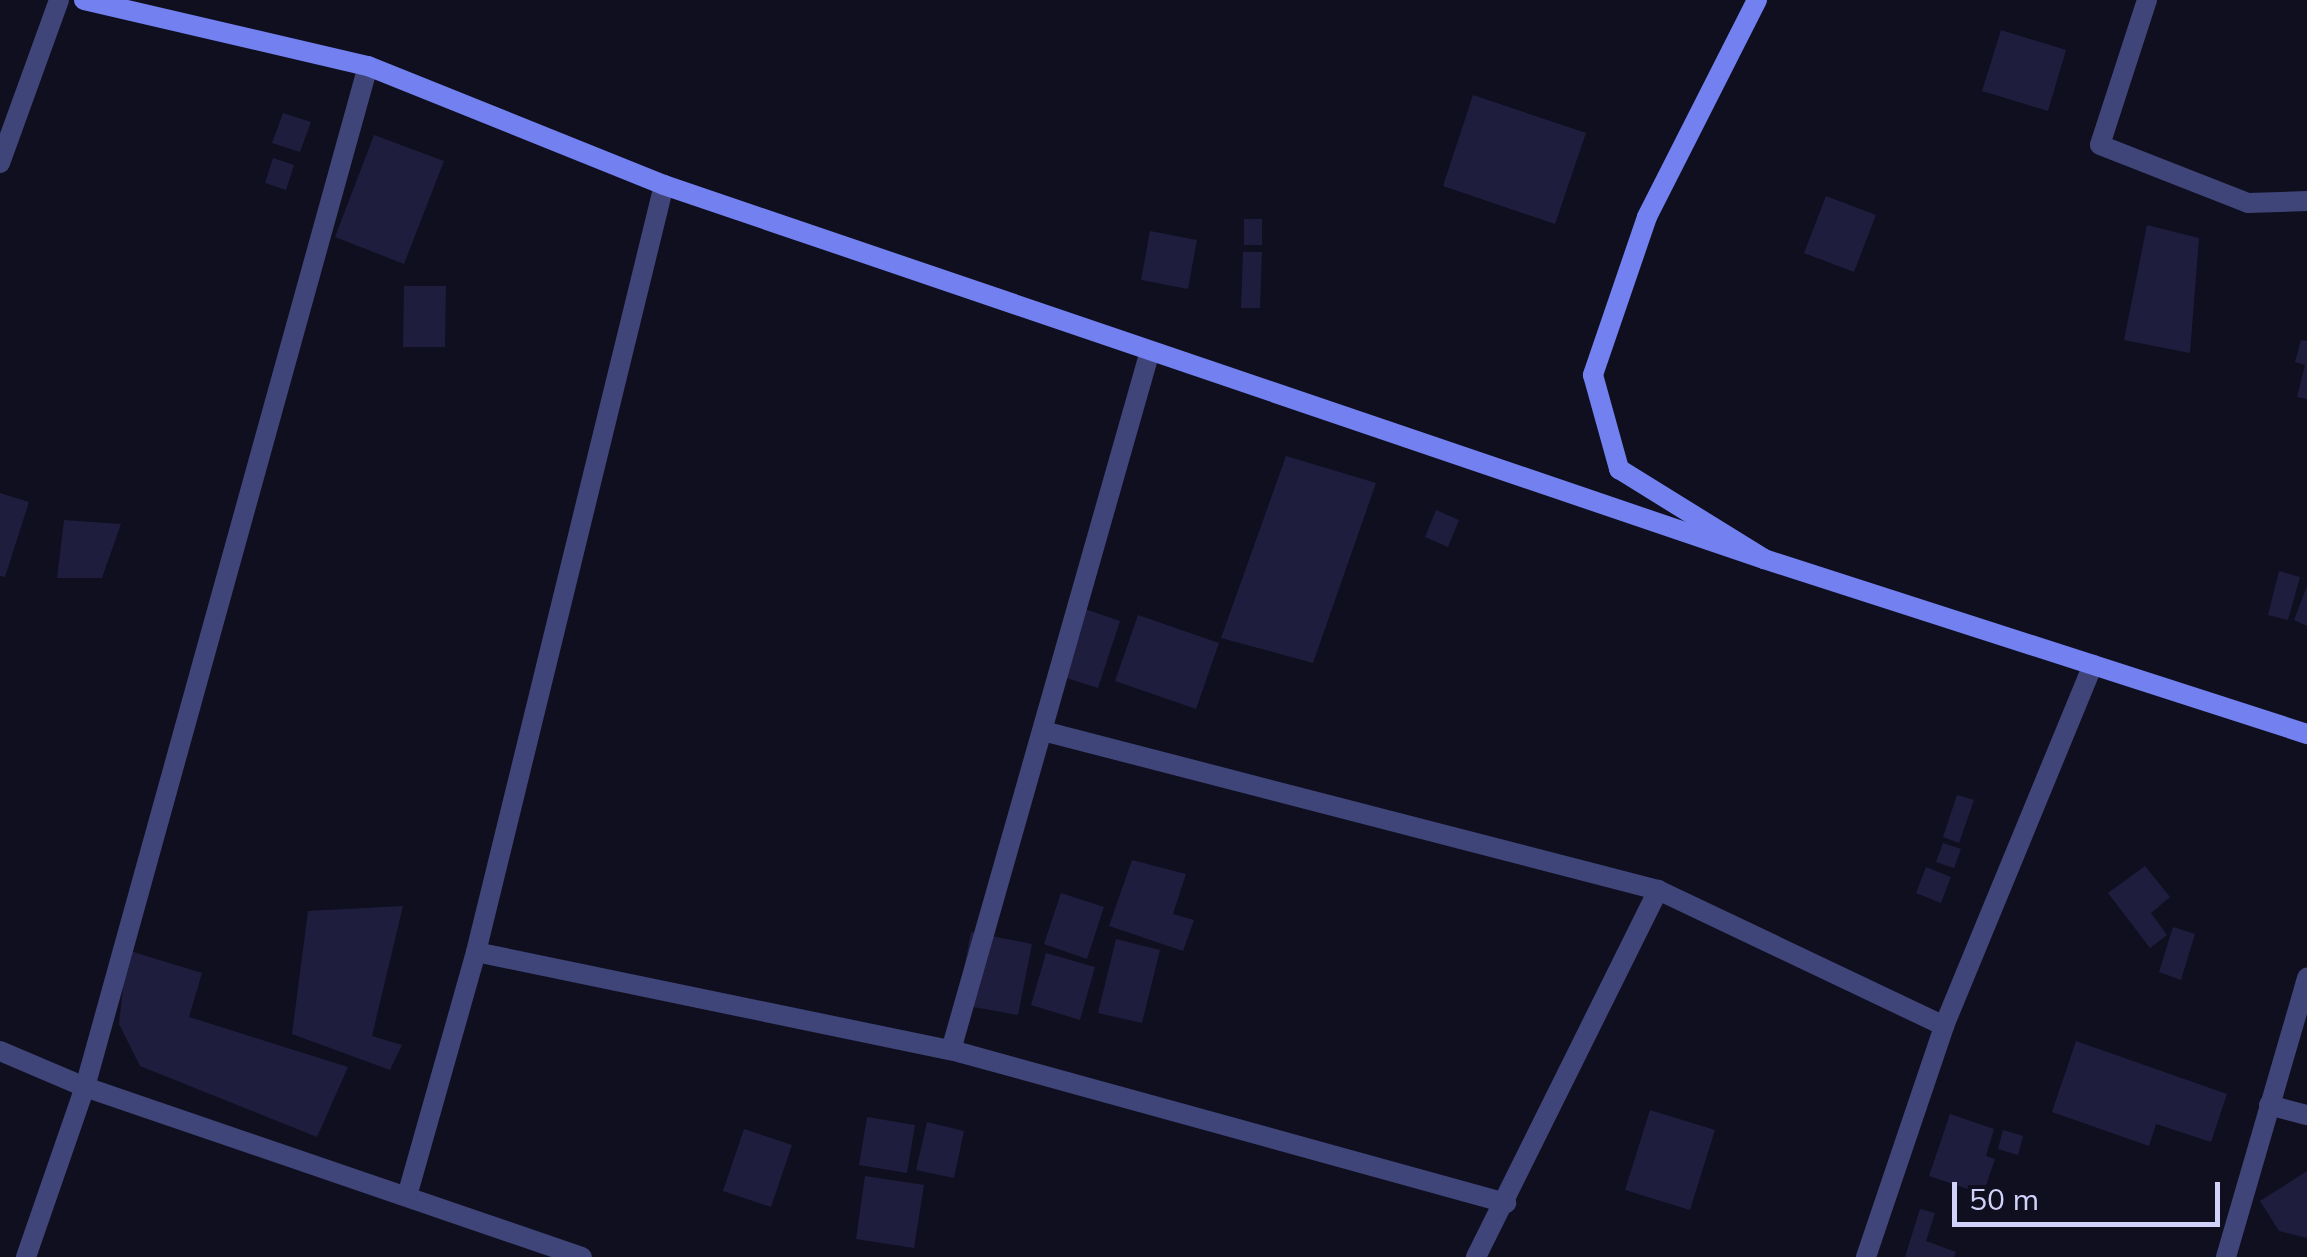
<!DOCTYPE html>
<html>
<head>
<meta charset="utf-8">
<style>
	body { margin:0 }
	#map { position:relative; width:2307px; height:1257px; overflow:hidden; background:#0f0f1f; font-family:Mulish,sans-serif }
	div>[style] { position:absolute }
	.building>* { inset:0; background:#1f1d3e }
	.street>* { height:20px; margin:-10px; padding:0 10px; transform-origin:10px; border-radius:10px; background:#3f4479 }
	.secondary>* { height:20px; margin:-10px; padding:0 10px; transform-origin:10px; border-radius:10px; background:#7280f0 }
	span { translate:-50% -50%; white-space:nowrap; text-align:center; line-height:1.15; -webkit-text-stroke:8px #0f0f1f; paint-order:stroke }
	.scale { position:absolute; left:1952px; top:1182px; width:268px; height:45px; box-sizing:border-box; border:5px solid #d1d2fa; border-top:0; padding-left:12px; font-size:30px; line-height:35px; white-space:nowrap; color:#d1d2fa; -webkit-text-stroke:8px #0f0f1f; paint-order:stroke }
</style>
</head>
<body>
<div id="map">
	<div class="building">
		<i style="clip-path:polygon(2001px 30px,2066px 50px,2048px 111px,1982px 91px)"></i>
		<i style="clip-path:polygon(1473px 95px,1586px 133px,1555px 224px,1443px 186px)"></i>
		<i style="clip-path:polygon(283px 113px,311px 122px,300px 152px,272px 143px)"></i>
		<i style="clip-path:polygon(374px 135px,444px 161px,404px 264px,335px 237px)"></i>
		<i style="clip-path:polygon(273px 158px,294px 165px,286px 190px,265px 183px)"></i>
		<i style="clip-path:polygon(1826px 196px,1876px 215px,1854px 272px,1804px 253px)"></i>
		<i style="clip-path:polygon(1244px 219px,1262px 219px,1262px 245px,1244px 245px)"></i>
		<i style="clip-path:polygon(2147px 225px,2199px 238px,2190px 353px,2124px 340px)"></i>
		<i style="clip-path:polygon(1150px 231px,1197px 240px,1188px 289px,1141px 280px)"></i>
		<i style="clip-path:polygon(1243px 252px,1262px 252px,1260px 308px,1241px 308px)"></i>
		<i style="clip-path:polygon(404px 286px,446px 286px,445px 347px,403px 347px)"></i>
		<i style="clip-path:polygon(2301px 340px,2307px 341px,2307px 399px,2297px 397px,2305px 365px,2295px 362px)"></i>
		<i style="clip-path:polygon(1286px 456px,1376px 483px,1313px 663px,1221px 638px)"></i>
		<i style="clip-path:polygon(0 493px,29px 502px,5px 577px,0 576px)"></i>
		<i style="clip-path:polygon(1436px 510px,1459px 520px,1448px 547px,1425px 537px)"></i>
		<i style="clip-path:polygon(64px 520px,121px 524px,102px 578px,57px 578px)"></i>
		<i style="clip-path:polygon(2279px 571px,2300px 577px,2288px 620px,2268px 615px)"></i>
		<i style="clip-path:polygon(2307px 586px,2307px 626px,2294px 620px)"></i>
		<i style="clip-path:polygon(1082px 608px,1120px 621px,1098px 688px,1060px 676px)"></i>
		<i style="clip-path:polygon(1138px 615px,1219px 643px,1196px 709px,1115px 681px)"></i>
		<i style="clip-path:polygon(1957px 795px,1974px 800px,1959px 843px,1943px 837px)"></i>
		<i style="clip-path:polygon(1943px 843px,1961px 849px,1954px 868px,1936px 862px)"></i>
		<i style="clip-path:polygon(1132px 860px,1186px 874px,1173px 914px,1194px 920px,1183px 951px,1109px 926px)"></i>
		<i style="clip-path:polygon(2145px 866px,2170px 897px,2151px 913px,2167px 935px,2150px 948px,2108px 893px)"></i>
		<i style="clip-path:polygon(1926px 867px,1951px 877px,1941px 903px,1916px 893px)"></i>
		<i style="clip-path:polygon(1061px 893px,1104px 907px,1087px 959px,1044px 944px)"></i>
		<i style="clip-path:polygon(403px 906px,372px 1036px,402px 1045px,390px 1070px,292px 1034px,308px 911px)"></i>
		<i style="clip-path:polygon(2173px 927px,2195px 934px,2181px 980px,2159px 972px)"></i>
		<i style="clip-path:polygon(971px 932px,1032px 944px,1018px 1015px,968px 1006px,961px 985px)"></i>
		<i style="clip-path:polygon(1116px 939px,1160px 950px,1142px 1023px,1098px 1013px)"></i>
		<i style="clip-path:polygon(127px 950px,202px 973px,189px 1017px,348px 1067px,317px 1137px,140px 1066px,119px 1024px)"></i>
		<i style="clip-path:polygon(1046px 953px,1095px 967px,1080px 1020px,1031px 1005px)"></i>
		<i style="clip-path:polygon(2076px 1041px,2227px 1094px,2211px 1142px,2156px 1124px,2149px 1146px,2052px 1112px)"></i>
		<i style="clip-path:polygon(1650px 1110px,1715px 1130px,1690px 1210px,1625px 1190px)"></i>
		<i style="clip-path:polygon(1950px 1114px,1994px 1129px,1986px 1156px,1995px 1159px,1983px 1194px,1929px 1176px)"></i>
		<i style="clip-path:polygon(867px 1117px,915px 1125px,907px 1173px,859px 1165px)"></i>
		<i style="clip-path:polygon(927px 1122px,964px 1131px,954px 1178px,916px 1170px)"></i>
		<i style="clip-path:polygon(744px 1129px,792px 1145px,771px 1207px,723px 1191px)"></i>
		<i style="clip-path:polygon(2003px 1130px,2023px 1136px,2018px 1155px,1998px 1149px)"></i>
		<i style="clip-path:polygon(2307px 1171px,2307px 1238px,2279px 1231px,2260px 1201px)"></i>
		<i style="clip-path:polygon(865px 1176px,924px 1185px,914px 1248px,856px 1239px)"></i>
		<i style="clip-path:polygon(1920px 1209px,1935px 1213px,1926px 1241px,1956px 1252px,1954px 1257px,1905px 1257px)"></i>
	</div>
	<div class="street">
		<i style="left:2147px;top:0;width:152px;rotate:108deg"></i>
		<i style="left:2100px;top:145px;width:159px;rotate:21.4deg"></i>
		<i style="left:2248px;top:203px;width:59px;rotate:-1.9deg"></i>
		<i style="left:0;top:163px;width:173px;rotate:-70.1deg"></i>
		<i style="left:1150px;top:351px;width:727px;rotate:105.89deg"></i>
		<i style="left:951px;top:1050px;width:576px;rotate:15.41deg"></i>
		<i style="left:1043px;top:731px;width:635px;rotate:14.5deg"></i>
		<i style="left:1658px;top:890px;width:317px;rotate:25.4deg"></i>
		<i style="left:476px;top:952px;width:790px;rotate:-76.23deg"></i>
		<i style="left:0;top:1051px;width:92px;rotate:23deg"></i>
		<i style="left:85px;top:1087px;width:525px;rotate:18.88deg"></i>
		<i style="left:2269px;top:1105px;width:39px;rotate:15deg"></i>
		<i style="left:407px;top:1196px;width:254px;rotate:-74.2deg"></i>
		<i style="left:476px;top:952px;width:485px;rotate:11.7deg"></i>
		<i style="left:26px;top:1257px;width:180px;rotate:-70.9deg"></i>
		<i style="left:85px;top:1087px;width:1059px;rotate:-74.51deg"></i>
		<i style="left:1476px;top:1257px;width:410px;rotate:-63.6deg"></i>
		<i style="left:1866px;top:1257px;width:244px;rotate:-71.3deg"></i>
		<i style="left:1944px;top:1026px;width:391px;rotate:-67.6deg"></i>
		<i style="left:2226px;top:1257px;width:291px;rotate:-73.8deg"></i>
	</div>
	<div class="secondary">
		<i style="left:84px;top:0;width:292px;rotate:13.1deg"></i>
		<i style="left:368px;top:66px;width:319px;rotate:21.9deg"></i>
		<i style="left:664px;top:185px;width:1162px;rotate:18.78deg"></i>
		<i style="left:1757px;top:0;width:243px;rotate:116.9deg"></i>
		<i style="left:1647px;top:217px;width:167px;rotate:108.9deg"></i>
		<i style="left:1593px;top:375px;width:98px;rotate:74.5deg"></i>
		<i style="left:1619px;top:469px;width:171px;rotate:31.8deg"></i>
		<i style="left:1764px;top:559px;width:571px;rotate:17.86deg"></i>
	</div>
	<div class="scale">50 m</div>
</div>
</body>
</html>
